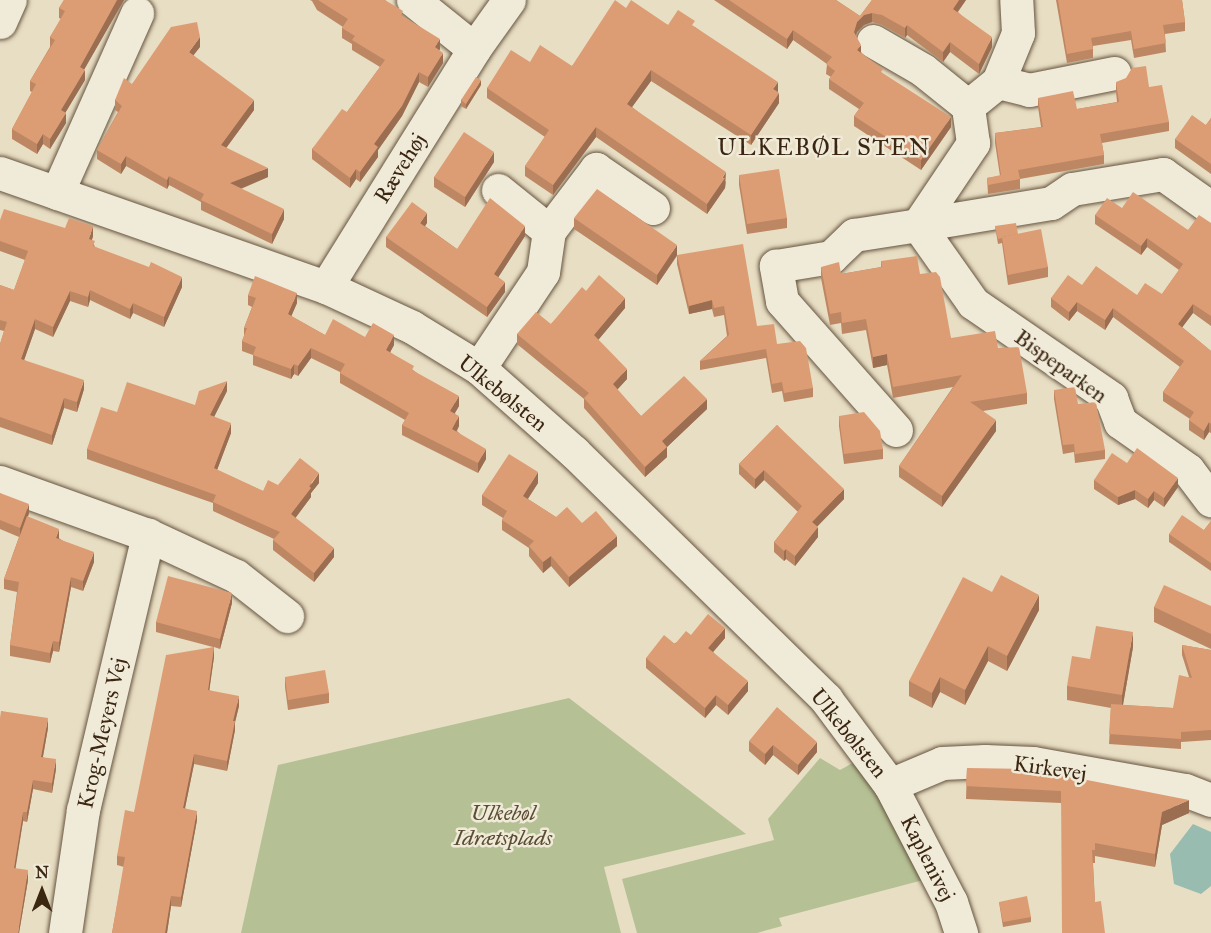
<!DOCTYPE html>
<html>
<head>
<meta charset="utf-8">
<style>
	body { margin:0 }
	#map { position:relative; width:1211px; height:933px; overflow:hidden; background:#e8dec4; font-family:"IM FELL Great Primer",serif }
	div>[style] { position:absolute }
	.green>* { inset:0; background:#b5c195 }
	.water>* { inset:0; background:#98bcb0 }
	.roads { filter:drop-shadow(0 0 2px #66543e) drop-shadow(0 0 2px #66543e) }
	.minor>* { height:33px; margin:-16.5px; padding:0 16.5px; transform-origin:16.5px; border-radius:16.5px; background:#f0ead9 }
	.wall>* { inset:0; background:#be8764 }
	.shaded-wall>* { inset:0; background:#9b6e51 }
	.building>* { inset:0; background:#dd9d74 }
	span { translate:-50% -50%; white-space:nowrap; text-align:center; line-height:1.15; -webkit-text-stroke:5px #f0ead9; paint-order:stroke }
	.street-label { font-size:22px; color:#3b2611 }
	.park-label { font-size:22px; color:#5a4d32; font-style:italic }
	.neighbourhood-label { font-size:24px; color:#3b2611; letter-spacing:1.5px }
	.north { position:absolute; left:12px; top:861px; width:60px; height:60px; -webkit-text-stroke:4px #f0ead9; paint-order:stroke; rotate:0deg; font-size:16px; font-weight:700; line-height:24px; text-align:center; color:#3b2611 }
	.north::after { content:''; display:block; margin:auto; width:21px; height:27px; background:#3b2611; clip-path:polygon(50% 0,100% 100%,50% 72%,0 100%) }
</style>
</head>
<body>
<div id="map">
	<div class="green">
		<i style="clip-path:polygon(569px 698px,746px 834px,604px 867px,621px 933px,241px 933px,278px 765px)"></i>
		<i style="clip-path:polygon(820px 758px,840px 770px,858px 760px,927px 879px,779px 918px,782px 926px,757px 933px,637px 933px,622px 879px,774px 840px,768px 819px)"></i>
	</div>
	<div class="water">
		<i style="clip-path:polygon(1193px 824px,1211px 832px,1211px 886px,1201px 894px,1174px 884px,1170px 854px)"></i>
	</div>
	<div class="roads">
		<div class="minor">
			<i style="left:413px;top:0;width:78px;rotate:38.8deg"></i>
			<i style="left:0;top:22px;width:24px;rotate:-66deg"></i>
			<i style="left:873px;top:41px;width:58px;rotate:30.1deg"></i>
			<i style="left:923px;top:70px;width:58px;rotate:38.7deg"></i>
			<i style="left:998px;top:82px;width:32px;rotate:14deg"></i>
			<i style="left:1029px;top:90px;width:87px;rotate:-11.3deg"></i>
			<i style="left:0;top:173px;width:345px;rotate:19.3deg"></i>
			<i style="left:326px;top:287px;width:95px;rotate:24.9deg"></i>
			<i style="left:412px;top:327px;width:79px;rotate:31.5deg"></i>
			<i style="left:479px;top:368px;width:127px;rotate:41.5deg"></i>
			<i style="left:574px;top:452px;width:353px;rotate:44.4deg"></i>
			<i style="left:826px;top:699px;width:107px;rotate:53.3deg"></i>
			<i style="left:890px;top:785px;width:132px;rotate:62.5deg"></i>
			<i style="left:951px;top:902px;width:33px;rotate:72deg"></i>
			<i style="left:498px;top:190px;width:65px;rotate:38.8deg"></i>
			<i style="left:57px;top:193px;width:197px;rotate:-66deg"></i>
			<i style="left:1211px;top:208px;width:59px;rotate:-144.7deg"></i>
			<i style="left:1163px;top:174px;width:92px;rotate:170.6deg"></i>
			<i style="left:1072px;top:189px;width:25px;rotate:146deg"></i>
			<i style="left:1051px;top:203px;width:135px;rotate:170.6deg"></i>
			<i style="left:918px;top:225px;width:95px;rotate:54.8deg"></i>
			<i style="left:973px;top:303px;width:168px;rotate:34.5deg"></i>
			<i style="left:1111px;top:398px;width:26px;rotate:69deg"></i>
			<i style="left:1120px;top:422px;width:83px;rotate:35.2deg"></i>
			<i style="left:1188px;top:470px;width:38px;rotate:53deg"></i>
			<i style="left:326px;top:287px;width:280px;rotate:-58.1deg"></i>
			<i style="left:474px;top:49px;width:60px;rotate:-54.5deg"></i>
			<i style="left:479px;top:368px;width:115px;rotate:-56.3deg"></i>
			<i style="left:543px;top:272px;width:41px;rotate:-81.7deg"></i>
			<i style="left:549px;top:231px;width:78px;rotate:-52.8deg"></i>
			<i style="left:596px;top:169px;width:69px;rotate:34.4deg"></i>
			<i style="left:896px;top:430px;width:172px;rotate:-131.5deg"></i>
			<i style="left:782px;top:301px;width:36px;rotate:-100deg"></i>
			<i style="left:776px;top:266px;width:56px;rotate:-9.3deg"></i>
			<i style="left:831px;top:257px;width:32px;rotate:-44deg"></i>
			<i style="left:854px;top:235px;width:65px;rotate:-8.9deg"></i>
			<i style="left:918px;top:225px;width:99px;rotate:-56.1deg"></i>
			<i style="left:973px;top:143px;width:37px;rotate:-98deg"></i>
			<i style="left:968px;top:106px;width:38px;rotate:-39deg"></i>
			<i style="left:998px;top:82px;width:53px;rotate:-67.8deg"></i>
			<i style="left:1018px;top:33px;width:33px;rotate:-93deg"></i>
			<i style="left:0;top:482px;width:157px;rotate:19.7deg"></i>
			<i style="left:148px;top:535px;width:97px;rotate:25deg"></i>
			<i style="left:236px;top:576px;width:65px;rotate:38.1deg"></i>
			<i style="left:890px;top:785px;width:56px;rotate:-22.9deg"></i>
			<i style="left:942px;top:763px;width:43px;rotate:-2.7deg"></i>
			<i style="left:985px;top:761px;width:48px;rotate:2.4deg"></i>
			<i style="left:1033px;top:763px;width:154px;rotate:10.1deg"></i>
			<i style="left:1185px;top:790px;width:28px;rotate:21deg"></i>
			<i style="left:65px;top:933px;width:124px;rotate:-81.7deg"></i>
			<i style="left:83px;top:810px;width:283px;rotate:-76.7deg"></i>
		</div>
	</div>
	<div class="wall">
		<i style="clip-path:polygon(64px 0,124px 0,84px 69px,85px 80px,65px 113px,66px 123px,50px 149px,43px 144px,37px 154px,12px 139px,12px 129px,32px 92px,30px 91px,30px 81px,50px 47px,50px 37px,61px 19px,59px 18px,59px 8px)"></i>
		<i style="clip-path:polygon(310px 0,385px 0,440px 49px,439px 50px,443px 63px,428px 87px,419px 82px,402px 116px,378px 150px,378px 157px,360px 182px,356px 179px,350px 188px,312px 159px,312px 149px,347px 112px,380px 67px,352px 50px,352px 44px,342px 38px,342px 28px,343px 27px,317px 10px,312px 1px)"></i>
		<i style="clip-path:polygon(714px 0,836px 0,860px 16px,872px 0,966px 0,958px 12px,992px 47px,979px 74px,950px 52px,943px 62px,907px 35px,905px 38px,882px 25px,872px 22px,864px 25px,857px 32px,856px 35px,861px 53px,883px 74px,951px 127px,921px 170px,854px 126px,854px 116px,859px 109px,829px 89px,829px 79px,831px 77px,826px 74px,827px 64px,793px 40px,787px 49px)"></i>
		<i style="clip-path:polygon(1056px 0,1182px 0,1185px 22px,1185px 31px,1165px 34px,1166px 52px,1134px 58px,1131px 40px,1093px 46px,1093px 58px,1067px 63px)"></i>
		<i style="clip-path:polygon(626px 8px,668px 25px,695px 27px,778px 92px,779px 103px,751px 145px,651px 81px,632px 107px,726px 182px,725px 188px,707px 214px,596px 137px,553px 195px,525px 176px,525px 166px,545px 137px,487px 98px,487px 88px,530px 62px,572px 66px)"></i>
		<i style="clip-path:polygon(200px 47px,193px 55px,254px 110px,226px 148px,268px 177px,241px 189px,284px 219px,272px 244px,201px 210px,201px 202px,169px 185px,167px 189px,126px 166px,121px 174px,97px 159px,97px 150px,118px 112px,115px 110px,115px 100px,132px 84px)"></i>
		<i style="clip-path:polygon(1116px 82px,1149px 87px,1169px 122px,1169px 131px,1102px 143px,1104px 155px,1104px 164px,1020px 179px,1020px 189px,988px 194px,987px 178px,1000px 176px,995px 143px,995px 133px,1041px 127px,1038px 107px,1038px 98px,1077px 109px,1117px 102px,1116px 92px)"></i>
		<i style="clip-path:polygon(481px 85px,466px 109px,461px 106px,461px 100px)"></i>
		<i style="clip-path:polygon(1211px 118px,1211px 174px,1175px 148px,1175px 139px,1206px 125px)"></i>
		<i style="clip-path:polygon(494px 162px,465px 207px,434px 187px,434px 177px)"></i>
		<i style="clip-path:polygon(739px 175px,787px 218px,787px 228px,747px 234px,739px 185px)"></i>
		<i style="clip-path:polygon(1122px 208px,1188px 230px,1211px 223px,1211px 326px,1193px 313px,1182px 327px,1211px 351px,1211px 433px,1209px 432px,1204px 440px,1189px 430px,1189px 420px,1190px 419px,1163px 401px,1163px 392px,1180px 367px,1113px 317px,1105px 330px,1077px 311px,1069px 321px,1051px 307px,1051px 298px,1082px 285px,1137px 295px,1162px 294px,1179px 270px,1147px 247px,1141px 255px,1095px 224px,1095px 215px)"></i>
		<i style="clip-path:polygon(574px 218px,677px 255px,777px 344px,813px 388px,813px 397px,784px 402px,782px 391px,772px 393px,766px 358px,700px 370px,700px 361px,727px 336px,724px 315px,714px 317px,712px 309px,689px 314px,677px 264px,677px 256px,657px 285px,574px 229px)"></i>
		<i style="clip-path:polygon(0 220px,93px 236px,92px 240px,95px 247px,182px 287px,164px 327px,133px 313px,130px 319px,90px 300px,88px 307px,70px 301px,53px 337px,35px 329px,24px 360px,84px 389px,77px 412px,64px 408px,52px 445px,0 427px,0 344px,4px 331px,0 330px,0 285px,14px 290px,25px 260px,0 251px)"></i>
		<i style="clip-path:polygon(427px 223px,425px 226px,457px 249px,525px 236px,498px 277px,505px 292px,487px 317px,386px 247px,386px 237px)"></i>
		<i style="clip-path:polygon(995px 226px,1018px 234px,1048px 267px,1048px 277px,1008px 285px,1002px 243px,998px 244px)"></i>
		<i style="clip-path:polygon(881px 261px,920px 274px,951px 338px,998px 348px,1027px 393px,1027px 404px,983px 411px,996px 431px,942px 507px,899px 477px,899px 466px,953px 387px,893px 398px,887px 365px,873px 368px,866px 330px,842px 334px,841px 323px,830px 325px,821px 278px,821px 267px,841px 274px,881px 267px)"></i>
		<i style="clip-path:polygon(586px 291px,625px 308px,598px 340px,627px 379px,617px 390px,641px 416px,707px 409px,667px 447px,667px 457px,645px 477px,584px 408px,584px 399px,517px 344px,517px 334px,551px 324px)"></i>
		<i style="clip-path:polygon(248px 295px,297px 303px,291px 316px,325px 335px,365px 337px,394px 345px,390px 352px,459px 406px,455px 413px,459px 426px,457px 431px,486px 459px,478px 473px,402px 435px,402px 425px,405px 420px,340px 383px,340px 372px,311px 358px,298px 376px,294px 374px,291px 379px,253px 365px,253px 355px,242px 351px,242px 341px,244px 336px,244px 328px,252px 307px,248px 305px)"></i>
		<i style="clip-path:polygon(1054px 390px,1078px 404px,1105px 450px,1105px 459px,1075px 463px,1074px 452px,1063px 454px,1054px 399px)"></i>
		<i style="clip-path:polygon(227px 391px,214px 417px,231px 433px,217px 470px,263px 491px,278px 485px,319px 483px,311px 493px,311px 497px,295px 518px,334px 557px,314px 582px,273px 550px,273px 540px,274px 539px,213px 511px,213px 503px,87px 459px,87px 449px,195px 405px)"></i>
		<i style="clip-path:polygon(839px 416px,883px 449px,883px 459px,844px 464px,839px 426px)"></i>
		<i style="clip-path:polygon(777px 425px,844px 499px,817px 526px,818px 537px,795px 566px,786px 559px,784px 561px,774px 552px,774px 542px,798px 512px,764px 480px,755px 489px,739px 474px,739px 464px)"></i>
		<i style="clip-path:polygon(1127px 463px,1178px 487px,1164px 507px,1154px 500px,1148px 508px,1135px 499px,1118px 505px,1094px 489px,1094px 480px)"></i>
		<i style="clip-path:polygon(538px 483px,528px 499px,556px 517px,582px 523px,617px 546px,569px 587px,551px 566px,543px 573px,529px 556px,529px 548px,502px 530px,502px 520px,503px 518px,482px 505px,482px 495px)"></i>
		<i style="clip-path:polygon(0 493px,29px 513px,28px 517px,94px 562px,83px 591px,71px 587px,59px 652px,53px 651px,50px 663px,10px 656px,10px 645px,17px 592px,4px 589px,4px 579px,19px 537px,0 529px)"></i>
		<i style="clip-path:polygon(1211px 521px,1211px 571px,1169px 542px,1169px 534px,1204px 530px)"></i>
		<i style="clip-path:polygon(992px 592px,1039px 610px,1007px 671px,988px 661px,965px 705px,940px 692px,932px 708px,909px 696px,909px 681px)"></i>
		<i style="clip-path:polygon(232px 603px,220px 649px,214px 647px,214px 657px,209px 690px,239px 706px,235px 721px,235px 730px,227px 771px,194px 764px,185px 808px,197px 820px,181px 907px,171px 906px,167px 933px,112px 933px,124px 867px,117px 865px,117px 856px,134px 812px,213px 647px,156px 632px,156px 622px)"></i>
		<i style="clip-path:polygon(1211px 606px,1211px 649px,1154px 622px,1154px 607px)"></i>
		<i style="clip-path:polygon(691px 635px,725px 638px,713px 652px,748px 691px,728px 715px,716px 705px,705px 718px,646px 668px,646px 658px)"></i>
		<i style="clip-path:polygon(1182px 645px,1211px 650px,1211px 740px,1181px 742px,1181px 749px,1109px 744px,1111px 708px,1067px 700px,1067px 686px,1133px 647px,1123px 705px,1173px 708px,1189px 677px,1182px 655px)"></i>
		<i style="clip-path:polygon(285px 677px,329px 693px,329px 703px,288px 710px,285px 687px)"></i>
		<i style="clip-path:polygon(1px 711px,48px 728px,43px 757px,56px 769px,52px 793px,33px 789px,27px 822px,23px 821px,15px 868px,28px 880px,19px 933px)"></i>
		<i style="clip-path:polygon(749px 741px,817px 752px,798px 775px,773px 755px,765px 765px,749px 751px)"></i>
		<i style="clip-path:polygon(967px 768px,1189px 813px,1162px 825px,1155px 867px,1095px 856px,1095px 863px,1093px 863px,1095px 902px,1061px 803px,966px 799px)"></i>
		<i style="clip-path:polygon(999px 902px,1031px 917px,1031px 922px,1003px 927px)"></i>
	</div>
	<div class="shaded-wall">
		<i style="clip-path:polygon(117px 0,124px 0,80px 77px,80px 67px)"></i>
		<i style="clip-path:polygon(959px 0,966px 0,953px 18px,953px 9px)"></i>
		<i style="clip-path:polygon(872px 13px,872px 22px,864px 25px,857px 32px,854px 42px,854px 32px,857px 22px,864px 15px)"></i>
		<i style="clip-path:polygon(907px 25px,907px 35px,905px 38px,905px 28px)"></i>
		<i style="clip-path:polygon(793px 30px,793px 40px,787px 49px,787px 39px)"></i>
		<i style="clip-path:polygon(200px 37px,200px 47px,189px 61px,189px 52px)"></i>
		<i style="clip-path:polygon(992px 37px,992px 47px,979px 74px,979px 64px)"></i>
		<i style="clip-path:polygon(440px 39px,440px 49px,435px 58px,435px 47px)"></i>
		<i style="clip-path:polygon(950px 42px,950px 52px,943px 62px,943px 52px)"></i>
		<i style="clip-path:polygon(861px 45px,861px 55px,857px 50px)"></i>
		<i style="clip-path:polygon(443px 53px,443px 63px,428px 87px,428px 77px)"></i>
		<i style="clip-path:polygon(85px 70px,85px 80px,61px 120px,61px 110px)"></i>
		<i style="clip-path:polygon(651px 70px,651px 81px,627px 114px,627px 104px)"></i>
		<i style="clip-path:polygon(419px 72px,419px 82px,402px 116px,378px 150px,378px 157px,360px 182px,360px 172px,374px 144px)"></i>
		<i style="clip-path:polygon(481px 80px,481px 85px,466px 109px,466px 104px)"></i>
		<i style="clip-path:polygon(778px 82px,778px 92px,773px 89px)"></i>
		<i style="clip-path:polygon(779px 93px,779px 103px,751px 145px,751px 135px)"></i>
		<i style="clip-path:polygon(254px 100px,254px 110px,221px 155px,221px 145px)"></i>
		<i style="clip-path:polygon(66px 113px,66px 123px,50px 149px,50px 139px)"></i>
		<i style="clip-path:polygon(951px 117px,951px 127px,921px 170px,921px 160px)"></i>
		<i style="clip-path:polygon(596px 127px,596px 137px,553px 195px,553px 185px)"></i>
		<i style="clip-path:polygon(43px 134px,43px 144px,37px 154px,37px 144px)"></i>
		<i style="clip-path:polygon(494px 152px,494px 162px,465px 207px,465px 197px)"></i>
		<i style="clip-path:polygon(126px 156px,126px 166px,121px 174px,121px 164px)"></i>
		<i style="clip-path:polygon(268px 168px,268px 177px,230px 193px,230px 183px)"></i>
		<i style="clip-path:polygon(356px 169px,356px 179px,350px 188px,350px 178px)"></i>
		<i style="clip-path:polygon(726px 172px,725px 188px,707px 214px,707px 204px)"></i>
		<i style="clip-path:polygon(169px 176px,169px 185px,167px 189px,167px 180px)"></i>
		<i style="clip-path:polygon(284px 209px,284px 219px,272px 244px,272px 234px)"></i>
		<i style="clip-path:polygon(427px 213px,427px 223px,420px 233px,420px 223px)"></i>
		<i style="clip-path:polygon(93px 226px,93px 236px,89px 249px,89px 239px)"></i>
		<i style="clip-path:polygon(525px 226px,525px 236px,494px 284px,494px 274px)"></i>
		<i style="clip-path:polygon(1147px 238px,1147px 247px,1141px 255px,1141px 246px)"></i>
		<i style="clip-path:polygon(677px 245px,677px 255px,657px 285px,657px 275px)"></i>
		<i style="clip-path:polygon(182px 277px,182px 287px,164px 327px,164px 317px)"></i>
		<i style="clip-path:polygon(505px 282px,505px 292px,487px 317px,487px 307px)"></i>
		<i style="clip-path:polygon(90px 290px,90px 300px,88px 307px,88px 297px)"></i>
		<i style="clip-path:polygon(70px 291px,70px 301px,53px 337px,53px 327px)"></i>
		<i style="clip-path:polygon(297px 293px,297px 303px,288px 324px,288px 314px)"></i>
		<i style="clip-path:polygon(625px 298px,625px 308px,594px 345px,594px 335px)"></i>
		<i style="clip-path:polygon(712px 300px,712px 309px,689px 314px,689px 306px)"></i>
		<i style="clip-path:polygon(1077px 302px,1077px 311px,1069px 321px,1069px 312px)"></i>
		<i style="clip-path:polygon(133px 303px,133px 313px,130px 319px,130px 309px)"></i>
		<i style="clip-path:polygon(1193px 304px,1193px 313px,1178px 333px,1178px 324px)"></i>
		<i style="clip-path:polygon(1113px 308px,1113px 317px,1105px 330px,1105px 320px)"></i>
		<i style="clip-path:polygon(35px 319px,35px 329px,21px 369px,21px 359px)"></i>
		<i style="clip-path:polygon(394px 335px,394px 345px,386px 360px,386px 350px)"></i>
		<i style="clip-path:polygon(311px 348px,311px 358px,298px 376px,298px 366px)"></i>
		<i style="clip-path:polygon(887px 354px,887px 365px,873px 368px,873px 357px)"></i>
		<i style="clip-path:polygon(294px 364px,294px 374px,291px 379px,291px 369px)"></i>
		<i style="clip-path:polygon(627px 369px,627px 379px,613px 394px,613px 384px)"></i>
		<i style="clip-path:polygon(84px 380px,84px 389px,77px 412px,77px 402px)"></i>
		<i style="clip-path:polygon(227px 381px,227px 391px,210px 425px,210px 415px)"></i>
		<i style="clip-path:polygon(459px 396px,459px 406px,450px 421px,450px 411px)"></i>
		<i style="clip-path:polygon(64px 398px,64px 408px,52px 445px,52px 435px)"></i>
		<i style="clip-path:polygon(707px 399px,707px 409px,667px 447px,667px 457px,645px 477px,645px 467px,662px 441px)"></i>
		<i style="clip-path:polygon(459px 416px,459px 426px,452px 439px,452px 429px)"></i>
		<i style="clip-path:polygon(996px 420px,996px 431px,942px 507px,942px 496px)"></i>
		<i style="clip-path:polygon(1209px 422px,1209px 432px,1204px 440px,1204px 431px)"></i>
		<i style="clip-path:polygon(231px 423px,231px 433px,214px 478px,214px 468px)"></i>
		<i style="clip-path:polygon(486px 449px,486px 459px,478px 473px,478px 463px)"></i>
		<i style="clip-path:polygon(764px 470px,764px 480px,755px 489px,755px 479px)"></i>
		<i style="clip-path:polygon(538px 472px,538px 483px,523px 506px,523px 496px)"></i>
		<i style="clip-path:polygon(319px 473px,319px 483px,311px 493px,311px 497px,291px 524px,291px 514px)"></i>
		<i style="clip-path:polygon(1178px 478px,1178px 487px,1164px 507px,1164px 498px)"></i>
		<i style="clip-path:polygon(844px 489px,844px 499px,812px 532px,812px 522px)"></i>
		<i style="clip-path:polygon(1135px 490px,1135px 499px,1118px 505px,1118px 497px)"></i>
		<i style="clip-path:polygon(1154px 491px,1154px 500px,1148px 508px,1148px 499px)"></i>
		<i style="clip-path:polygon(29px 504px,29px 513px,20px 537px,20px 528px)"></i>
		<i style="clip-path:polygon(818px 527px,818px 537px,795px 566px,795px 556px)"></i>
		<i style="clip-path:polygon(59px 529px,59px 539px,56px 538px)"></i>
		<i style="clip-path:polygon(617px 536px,617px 546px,569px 587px,569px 577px)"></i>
		<i style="clip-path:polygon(334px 548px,334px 557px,314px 582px,314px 573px)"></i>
		<i style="clip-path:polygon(786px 549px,786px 559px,784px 561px,784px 551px)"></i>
		<i style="clip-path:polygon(94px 552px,94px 562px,83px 591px,83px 581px)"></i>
		<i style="clip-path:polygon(551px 556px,551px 566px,543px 573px,543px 562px)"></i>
		<i style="clip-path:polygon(71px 577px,71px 587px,59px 652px,59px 642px)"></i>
		<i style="clip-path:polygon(232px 593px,232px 603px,220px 649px,220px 639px)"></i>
		<i style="clip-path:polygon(1039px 595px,1039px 610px,1007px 671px,1007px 656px)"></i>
		<i style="clip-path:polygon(725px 628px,725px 638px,708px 658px,708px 648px)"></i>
		<i style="clip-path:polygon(1133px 632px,1133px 647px,1122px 710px,1122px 695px)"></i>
		<i style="clip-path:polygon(53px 641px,53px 651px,50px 663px,50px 653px)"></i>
		<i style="clip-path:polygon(988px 646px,988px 661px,965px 705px,965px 690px)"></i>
		<i style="clip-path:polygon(214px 647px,214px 657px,208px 700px,208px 690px)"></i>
		<i style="clip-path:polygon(940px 677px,940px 692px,932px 708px,932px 693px)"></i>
		<i style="clip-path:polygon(748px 681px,748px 691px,728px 715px,728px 705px)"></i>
		<i style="clip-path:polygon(716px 695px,716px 705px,705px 718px,705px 708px)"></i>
		<i style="clip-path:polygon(239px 696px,239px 706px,233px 731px,233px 721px)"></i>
		<i style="clip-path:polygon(48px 718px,48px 728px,41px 767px,41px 757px)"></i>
		<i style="clip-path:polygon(235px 721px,235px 730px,227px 771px,227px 761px)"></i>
		<i style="clip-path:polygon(817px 742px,817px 752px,798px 775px,798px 765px)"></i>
		<i style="clip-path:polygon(773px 745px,773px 755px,765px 765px,765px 754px)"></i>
		<i style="clip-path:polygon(194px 754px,194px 764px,183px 818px,183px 808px)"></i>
		<i style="clip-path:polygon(56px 759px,56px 769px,52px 793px,52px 783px)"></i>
		<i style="clip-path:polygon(33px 780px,33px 789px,27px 822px,27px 812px)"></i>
		<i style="clip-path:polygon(1189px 800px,1189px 813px,1162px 825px,1155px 867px,1155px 854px,1162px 812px)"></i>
		<i style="clip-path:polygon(197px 811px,197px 820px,181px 907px,181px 897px)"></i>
		<i style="clip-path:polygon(23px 812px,23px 821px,14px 878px,14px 868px)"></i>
		<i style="clip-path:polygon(28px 870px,28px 880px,19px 933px,18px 933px)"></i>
		<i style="clip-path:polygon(171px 896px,171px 906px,167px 933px,165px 933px)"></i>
	</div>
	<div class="building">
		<i style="clip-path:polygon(64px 0,117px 0,80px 67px,85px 70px,61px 110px,66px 113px,50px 139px,43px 134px,37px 144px,12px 129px,36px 84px,30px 81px,55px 40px,50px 37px,65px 11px,59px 8px)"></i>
		<i style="clip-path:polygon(318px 0,385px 0,403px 11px,401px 15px,440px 39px,435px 47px,443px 53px,428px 77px,419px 72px,402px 106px,374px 144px,378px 147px,360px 172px,356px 169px,350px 178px,312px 149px,342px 109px,347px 112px,385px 60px,352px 40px,355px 36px,342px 28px,348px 19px)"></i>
		<i style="clip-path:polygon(615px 0,626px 8px,631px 0,668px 25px,678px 10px,695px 21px,692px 25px,778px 82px,773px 89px,779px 93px,751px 135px,651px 70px,627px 104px,726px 172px,722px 178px,725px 178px,707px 204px,596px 127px,553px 185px,525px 166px,549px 130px,487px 88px,511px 50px,530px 62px,540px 45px,572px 66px)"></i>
		<i style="clip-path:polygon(729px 0,836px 0,860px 16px,872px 0,959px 0,953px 9px,992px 37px,979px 64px,950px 42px,943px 52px,907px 25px,905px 28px,882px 15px,872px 13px,864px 15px,857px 22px,854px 32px,861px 45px,857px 50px,883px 69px,881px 72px,951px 117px,921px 160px,854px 116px,864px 103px,829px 79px,835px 71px,826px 64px,832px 57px,793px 30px,787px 39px)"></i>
		<i style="clip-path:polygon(1058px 0,1182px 0,1185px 22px,1163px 25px,1166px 43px,1134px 49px,1131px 31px,1091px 38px,1093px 49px,1067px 54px)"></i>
		<i style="clip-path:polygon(197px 22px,200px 37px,189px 52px,254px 100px,221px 145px,268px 168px,230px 183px,284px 209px,272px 234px,201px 200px,204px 194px,169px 176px,167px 180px,126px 156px,121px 164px,97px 150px,122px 106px,115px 100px,124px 78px,132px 84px,171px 27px)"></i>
		<i style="clip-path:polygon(1146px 66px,1149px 87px,1162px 85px,1169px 122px,1100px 134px,1104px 155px,1018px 170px,1020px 179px,988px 185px,987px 178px,1001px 175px,995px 133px,1043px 127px,1038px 98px,1073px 91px,1077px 109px,1119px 102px,1116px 82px,1126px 78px,1132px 68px)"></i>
		<i style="clip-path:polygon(476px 77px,481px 80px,466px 104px,461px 100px)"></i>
		<i style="clip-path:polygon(1192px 115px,1206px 125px,1211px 118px,1211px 164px,1175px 139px)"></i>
		<i style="clip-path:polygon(464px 132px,494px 152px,465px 197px,434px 177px)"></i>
		<i style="clip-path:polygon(779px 169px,787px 218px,747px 224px,739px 175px)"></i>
		<i style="clip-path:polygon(597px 189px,677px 245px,657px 275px,574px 218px)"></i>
		<i style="clip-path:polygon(1133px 192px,1188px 230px,1199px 215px,1211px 223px,1211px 316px,1193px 304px,1178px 324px,1211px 351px,1211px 424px,1209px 422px,1204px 431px,1189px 420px,1194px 412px,1163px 392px,1184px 361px,1113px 308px,1105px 320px,1077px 302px,1069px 312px,1051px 298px,1068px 275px,1082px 285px,1096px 266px,1137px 295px,1145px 283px,1162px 294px,1183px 264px,1147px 238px,1141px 246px,1095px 215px,1107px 198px,1122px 208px)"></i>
		<i style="clip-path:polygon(490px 198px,525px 226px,494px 274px,505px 282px,487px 307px,386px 237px,412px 202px,427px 213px,420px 223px,457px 249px)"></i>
		<i style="clip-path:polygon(4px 209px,65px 228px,69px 218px,93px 226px,89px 239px,95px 241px,93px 246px,149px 267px,151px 262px,182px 277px,164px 317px,133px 303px,130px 309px,90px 290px,88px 297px,70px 291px,53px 327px,35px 319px,21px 359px,84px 380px,77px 402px,64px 398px,52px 435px,0 417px,0 344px,7px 322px,0 320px,0 285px,14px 290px,28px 251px,0 241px,0 220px)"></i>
		<i style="clip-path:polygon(1016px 223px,1018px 234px,1002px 237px,1002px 238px,998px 239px,995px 226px)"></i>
		<i style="clip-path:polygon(1041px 229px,1048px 267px,1008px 275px,1002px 237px)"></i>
		<i style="clip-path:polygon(743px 244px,757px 326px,774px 324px,777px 344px,800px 341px,806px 348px,813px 388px,784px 393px,782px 382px,772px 384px,766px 349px,700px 361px,729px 335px,724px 306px,714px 308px,712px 300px,689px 306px,677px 255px)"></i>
		<i style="clip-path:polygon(917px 256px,920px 274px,936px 272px,940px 277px,951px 338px,995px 331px,998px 348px,1019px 347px,1027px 393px,970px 402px,996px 420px,942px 496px,899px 466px,962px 375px,893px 387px,887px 354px,873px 357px,866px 319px,842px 323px,841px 312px,830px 314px,821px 267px,839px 262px,841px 274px,882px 267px,881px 261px)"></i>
		<i style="clip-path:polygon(599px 275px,625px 298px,594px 335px,627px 369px,613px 384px,641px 416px,684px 376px,707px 399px,662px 441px,667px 447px,645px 467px,584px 398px,589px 393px,517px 334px,536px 312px,551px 324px,582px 287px,586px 291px)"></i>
		<i style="clip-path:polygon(255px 276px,297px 293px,288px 314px,325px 335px,333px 319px,365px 337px,373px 323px,394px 335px,386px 350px,414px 366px,412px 370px,459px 396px,450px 411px,459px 416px,452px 429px,486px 449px,478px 463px,402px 425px,409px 413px,340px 373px,345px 364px,311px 348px,298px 366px,294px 364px,291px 369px,253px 355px,256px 347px,242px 341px,247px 328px,244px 328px,256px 298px,248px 295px)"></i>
		<i style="clip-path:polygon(227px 381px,210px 415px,231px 423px,214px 468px,263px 491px,268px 480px,278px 485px,300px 458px,319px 473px,309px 486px,311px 488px,291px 514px,334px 548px,314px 573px,273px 540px,280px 532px,213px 502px,216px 495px,87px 449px,101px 407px,117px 412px,127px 382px,195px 405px,199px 391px)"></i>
		<i style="clip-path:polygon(1075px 387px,1078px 404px,1096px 402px,1105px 450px,1075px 454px,1074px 444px,1063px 445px,1054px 390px)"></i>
		<i style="clip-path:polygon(864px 412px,880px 431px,883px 449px,844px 454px,839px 416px)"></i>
		<i style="clip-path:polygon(777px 425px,844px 489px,812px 522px,818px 527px,795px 556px,786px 549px,784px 551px,774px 542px,802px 506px,764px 470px,755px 479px,739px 464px)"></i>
		<i style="clip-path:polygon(1137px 448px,1178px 478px,1164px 498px,1154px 491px,1148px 499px,1135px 490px,1118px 497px,1094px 480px,1112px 453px,1127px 463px)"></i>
		<i style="clip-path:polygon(509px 454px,538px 472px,523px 496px,556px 517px,567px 507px,582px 523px,596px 511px,617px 536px,569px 577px,551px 556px,543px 562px,529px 546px,534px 541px,502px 520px,507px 511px,482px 495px)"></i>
		<i style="clip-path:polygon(0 493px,29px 504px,20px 528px,0 520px)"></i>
		<i style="clip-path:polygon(1182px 515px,1204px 530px,1211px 521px,1211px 563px,1169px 534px)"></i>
		<i style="clip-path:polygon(27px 516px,59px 529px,56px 538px,94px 552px,83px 581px,71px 577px,59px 642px,53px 641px,50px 653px,10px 645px,19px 582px,4px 579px)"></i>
		<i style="clip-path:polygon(1001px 575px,1039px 595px,1007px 656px,988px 646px,965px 690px,940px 677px,932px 693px,909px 681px,963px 577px,992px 592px)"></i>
		<i style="clip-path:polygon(168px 576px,232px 593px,220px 639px,156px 622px)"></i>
		<i style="clip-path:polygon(1164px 585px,1211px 606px,1211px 634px,1154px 607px)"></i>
		<i style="clip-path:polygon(708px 614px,725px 628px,708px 648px,748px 681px,728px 705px,716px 695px,705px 708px,646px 658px,664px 635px,675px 644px,686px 631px,691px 635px)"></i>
		<i style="clip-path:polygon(1096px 626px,1133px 632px,1122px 695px,1067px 686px,1072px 656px,1090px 659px)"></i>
		<i style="clip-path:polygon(1182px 645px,1211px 650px,1211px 730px,1181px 732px,1181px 739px,1109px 734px,1111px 704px,1173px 708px,1179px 675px,1192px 678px)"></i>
		<i style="clip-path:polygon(214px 647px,208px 690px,239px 696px,233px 721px,235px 721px,227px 761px,194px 754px,183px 808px,197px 811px,181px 897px,171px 896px,165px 933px,112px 933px,125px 857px,117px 856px,125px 810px,134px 812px,166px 655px)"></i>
		<i style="clip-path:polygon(325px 670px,329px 693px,288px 700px,285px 677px)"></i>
		<i style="clip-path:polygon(777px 707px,817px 742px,798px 765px,773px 745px,765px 754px,749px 741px)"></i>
		<i style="clip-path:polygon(1px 711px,48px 718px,41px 757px,56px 759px,52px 783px,33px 780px,27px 812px,23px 812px,14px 868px,28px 870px,18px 933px,0 933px,0 718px)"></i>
		<i style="clip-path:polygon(967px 768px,1031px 769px,1189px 800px,1162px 812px,1155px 854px,1095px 843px,1095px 850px,1092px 850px,1095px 902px,1101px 901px,1105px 933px,1062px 933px,1061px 791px,966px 786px)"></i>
		<i style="clip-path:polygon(1027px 896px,1031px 917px,1003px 922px,999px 902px)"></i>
	</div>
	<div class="street-label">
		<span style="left:400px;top:168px;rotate:-58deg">Rævehøj</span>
		<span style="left:1061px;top:366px;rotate:36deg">Bispeparken</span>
		<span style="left:503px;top:393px;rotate:39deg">Ulkebølsten</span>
		<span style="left:102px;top:733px;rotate:-77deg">Krog-Meyers Vej</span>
		<span style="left:849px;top:733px;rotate:51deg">Ulkebølsten</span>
		<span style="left:1050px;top:768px;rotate:8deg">Kirkevej</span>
		<span style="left:928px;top:858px;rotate:63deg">Kaplenivej</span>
	</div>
	<div class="park-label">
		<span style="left:503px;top:825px">Ulkebøl<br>Idrætsplads</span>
	</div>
	<div class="neighbourhood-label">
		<span style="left:824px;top:148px">ULKEBØL STEN</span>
	</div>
	<div class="north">N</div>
</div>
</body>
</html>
